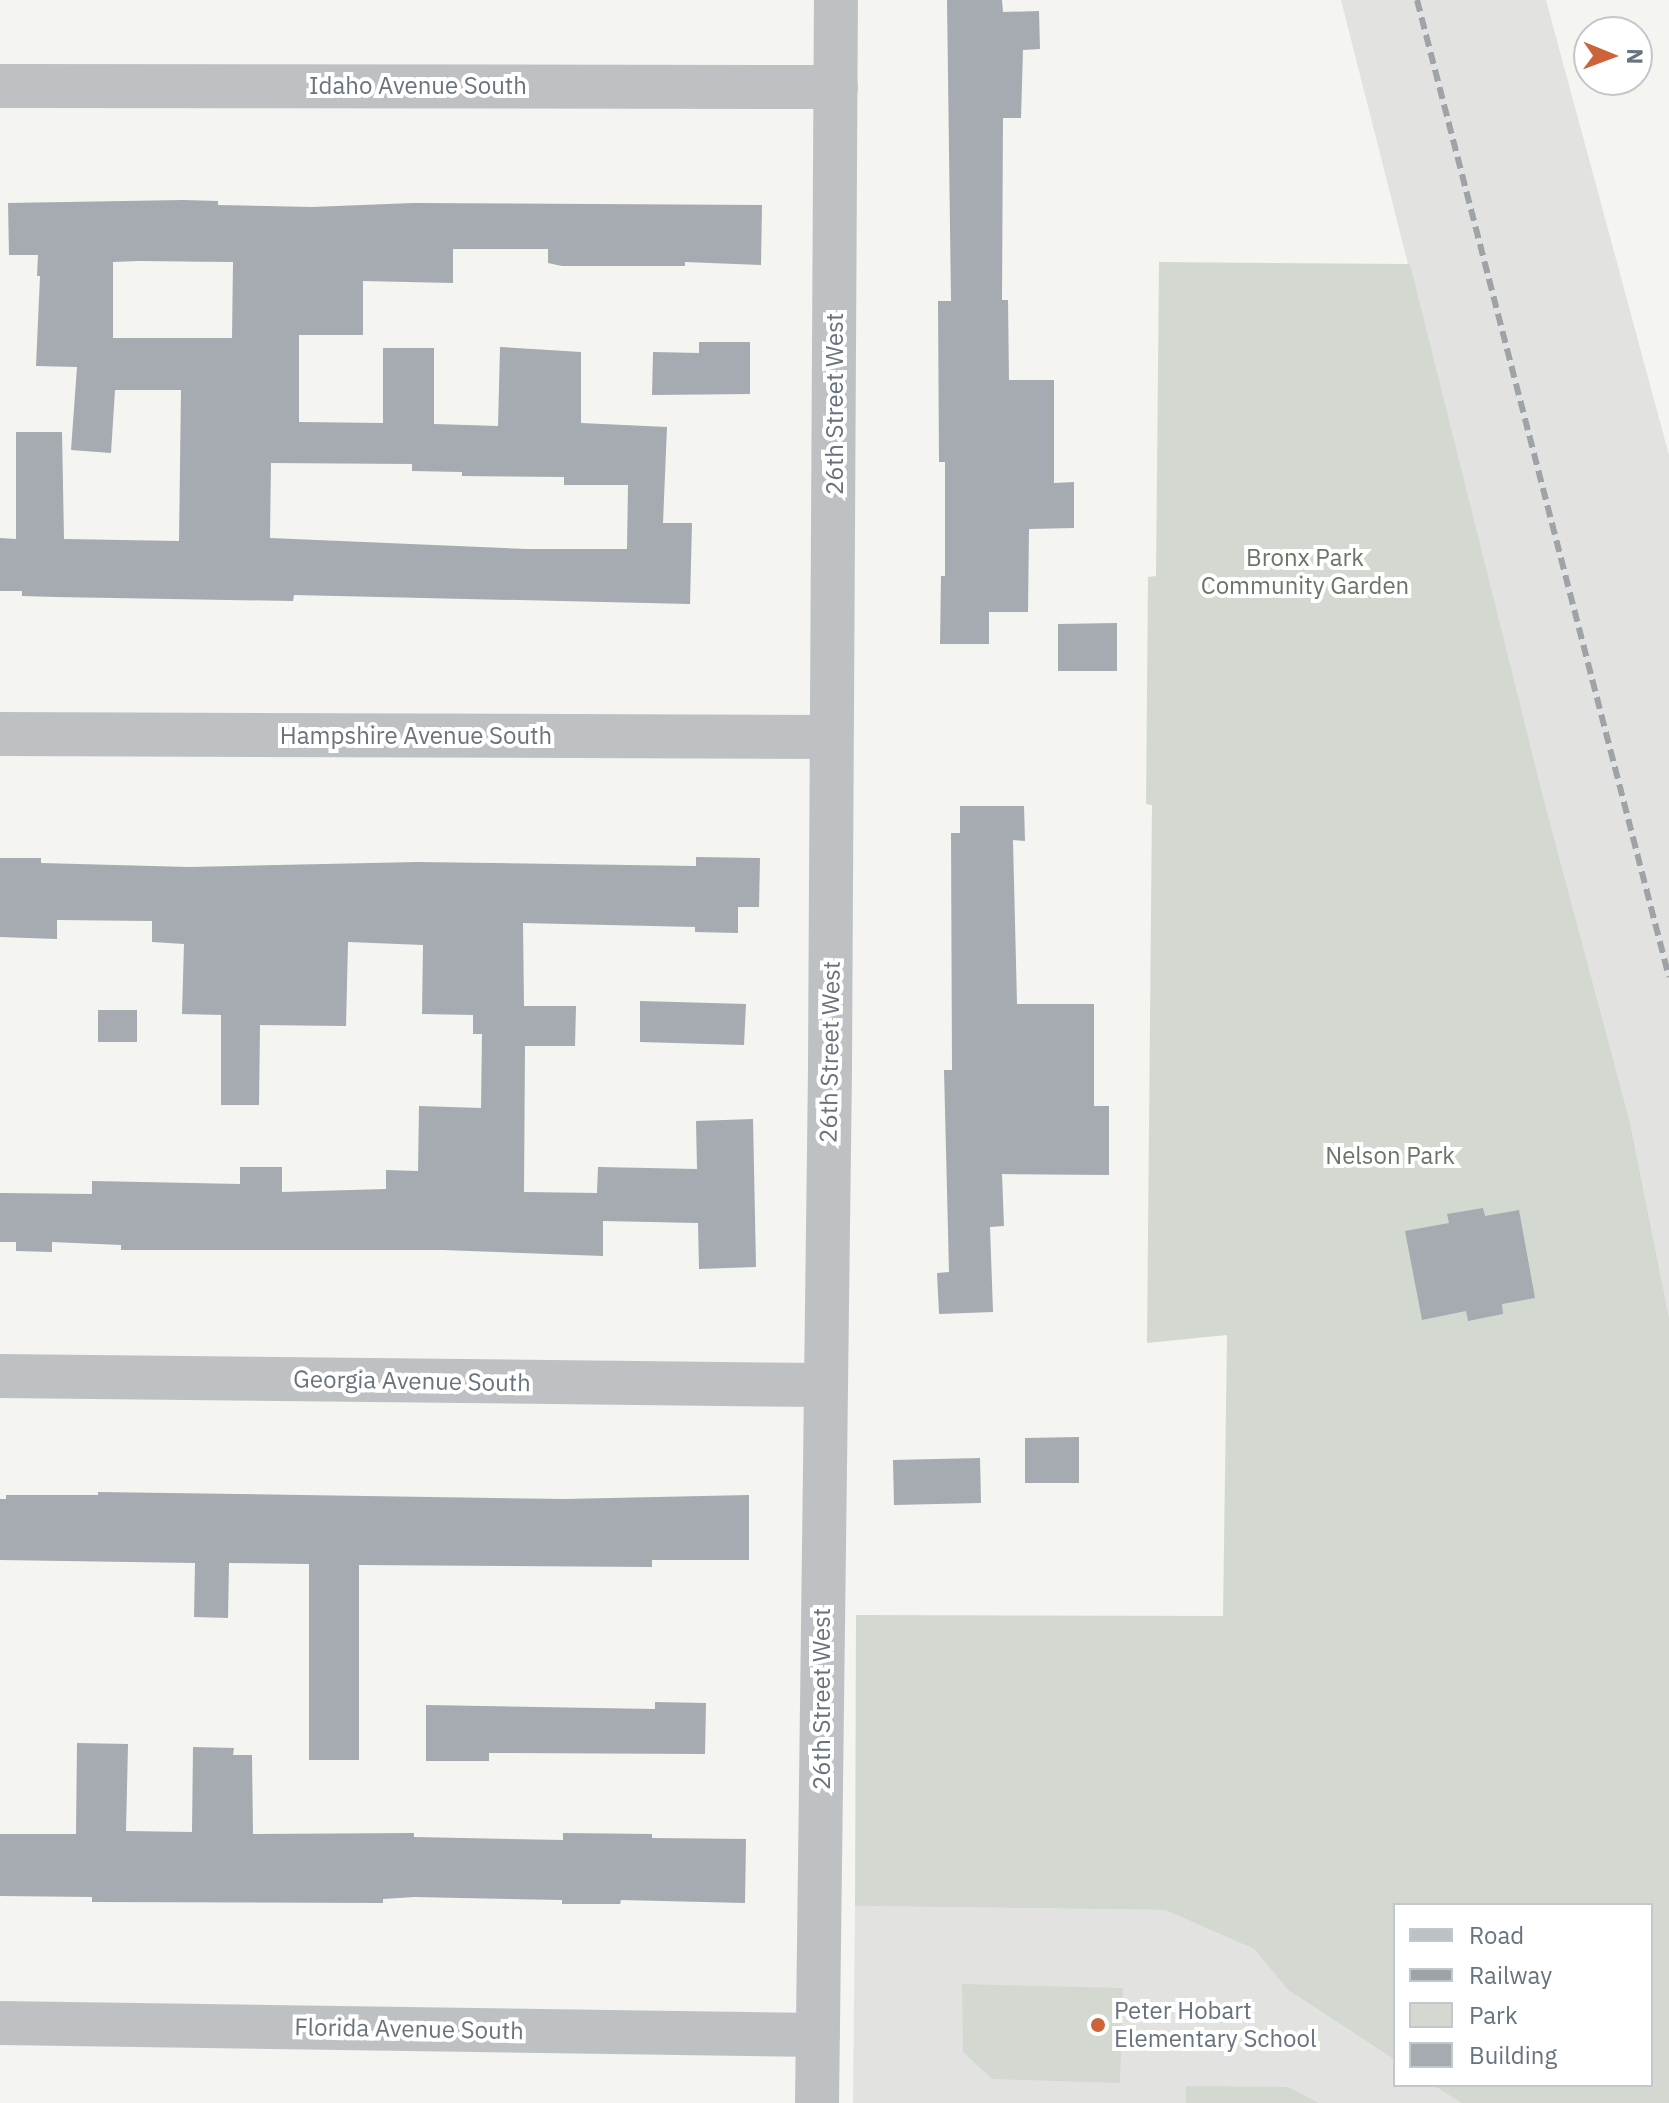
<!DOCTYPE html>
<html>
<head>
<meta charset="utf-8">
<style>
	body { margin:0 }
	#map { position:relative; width:1669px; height:2103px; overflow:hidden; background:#f4f4f1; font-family:"IBM Plex Sans",sans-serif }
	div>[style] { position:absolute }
	.built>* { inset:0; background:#e2e3e1 }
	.green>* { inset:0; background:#d3d9d1 }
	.building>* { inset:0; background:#a5abb0 }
	.minor>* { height:44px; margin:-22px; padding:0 22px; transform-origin:22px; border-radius:22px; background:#bec1c4 }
	.rail>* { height:6px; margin-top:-3px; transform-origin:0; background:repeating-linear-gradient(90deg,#9ea3a8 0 12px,transparent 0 18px) }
	.dots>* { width:22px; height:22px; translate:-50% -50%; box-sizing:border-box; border:4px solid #fff; border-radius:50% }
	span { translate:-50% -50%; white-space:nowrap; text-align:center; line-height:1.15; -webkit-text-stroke:8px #fff; paint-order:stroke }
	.street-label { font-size:24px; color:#67737e }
	.park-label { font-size:24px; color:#677665 }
	.poi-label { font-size:24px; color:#67737e }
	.left { translate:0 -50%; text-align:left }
	.legend { position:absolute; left:1393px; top:1903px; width:260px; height:184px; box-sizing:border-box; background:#fff; border:2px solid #c2c7cb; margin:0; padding:10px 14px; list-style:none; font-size:24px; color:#67737e }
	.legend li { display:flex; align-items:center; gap:16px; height:40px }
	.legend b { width:40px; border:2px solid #c2c7cb }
	.north { position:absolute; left:1573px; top:16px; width:80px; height:80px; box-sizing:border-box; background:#fff; border:2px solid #c2c7cb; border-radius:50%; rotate:91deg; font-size:22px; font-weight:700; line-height:32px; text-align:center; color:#67737e }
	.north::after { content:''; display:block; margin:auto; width:28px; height:36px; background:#cd6338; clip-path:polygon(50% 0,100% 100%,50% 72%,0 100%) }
</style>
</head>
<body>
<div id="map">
	<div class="built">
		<i style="clip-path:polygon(1341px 0,1546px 0,1669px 455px,1669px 1317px,1630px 1122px,1544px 800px)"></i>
		<i style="clip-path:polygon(855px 1906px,1165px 1910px,1254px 1949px,1288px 1990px,1395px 2060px,1395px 2085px,1433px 2085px,1461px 2103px,853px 2103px)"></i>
	</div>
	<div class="green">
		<i style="clip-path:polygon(1159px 262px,1410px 264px,1544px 800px,1630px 1122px,1669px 1317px,1669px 2103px,1461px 2103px,1433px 2085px,1651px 2085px,1651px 1905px,1395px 1905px,1395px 2060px,1288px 1990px,1254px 1949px,1165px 1910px,855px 1906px,856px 1615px,1223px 1616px,1227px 1335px,1147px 1343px,1152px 805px,1146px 804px,1148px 577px,1156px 576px)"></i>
		<i style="clip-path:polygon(962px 1984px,1123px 1988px,1120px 2083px,992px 2079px,963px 2052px)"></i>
		<i style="clip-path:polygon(1186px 2086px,1288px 2087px,1319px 2103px,1186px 2103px)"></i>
	</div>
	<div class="building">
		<i style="clip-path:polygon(947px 0,1002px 0,1003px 12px,1039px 11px,1040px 49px,1023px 50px,1021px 118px,1003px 118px,1002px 300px,1008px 300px,1009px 380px,1054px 380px,1054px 483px,1074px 482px,1074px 528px,1029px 529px,1028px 612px,989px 612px,989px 644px,940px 644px,941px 576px,945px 576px,945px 462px,939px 462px,938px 301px,951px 301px)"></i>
		<i style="clip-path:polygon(evenodd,183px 200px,218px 201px,218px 205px,312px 207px,413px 203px,762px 205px,761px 265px,685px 262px,685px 266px,562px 266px,548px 263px,548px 249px,453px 249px,453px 283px,363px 281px,363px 335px,299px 335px,299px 422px,383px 423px,383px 348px,434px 348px,434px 424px,498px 426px,500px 347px,581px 352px,581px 423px,667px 427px,663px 523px,692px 523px,690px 604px,294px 595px,293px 601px,56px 597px,22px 596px,22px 591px,0 591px,0 538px,16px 539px,16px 432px,62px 432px,64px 539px,179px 541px,181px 390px,115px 390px,111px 453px,71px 450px,77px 367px,36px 366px,40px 276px,37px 276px,38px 255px,9px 255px,8px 203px,183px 200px,139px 261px,233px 262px,232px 338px,113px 338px,113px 262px,139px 261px,183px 200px,271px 463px,412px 464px,412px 471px,462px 472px,462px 476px,564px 477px,564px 485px,628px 485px,627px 549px,526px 549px,270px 538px,271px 463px)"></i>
		<i style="clip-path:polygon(699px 342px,750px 342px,750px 394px,652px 395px,653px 352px,699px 353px)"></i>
		<i style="clip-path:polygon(1117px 623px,1117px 671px,1058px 671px,1058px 624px)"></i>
		<i style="clip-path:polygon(960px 806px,1024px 806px,1025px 841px,1013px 840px,1017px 1004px,1094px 1004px,1094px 1106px,1109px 1106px,1109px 1175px,1002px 1174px,1004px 1226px,990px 1227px,993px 1312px,939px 1314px,937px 1273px,949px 1272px,944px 1070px,952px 1070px,951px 833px,960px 833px)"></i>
		<i style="clip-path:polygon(696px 857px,760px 858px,759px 907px,738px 907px,738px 933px,695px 932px,695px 927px,523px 923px,524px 1006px,576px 1006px,575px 1046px,525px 1046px,524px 1192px,597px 1193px,598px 1167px,697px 1169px,696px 1121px,753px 1119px,756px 1267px,699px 1269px,698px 1223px,603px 1221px,603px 1256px,443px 1250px,121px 1250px,121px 1245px,52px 1242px,52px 1252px,16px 1251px,16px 1242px,0 1242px,0 1193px,92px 1194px,92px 1181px,240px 1184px,240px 1167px,282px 1167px,282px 1192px,386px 1189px,386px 1170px,418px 1171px,419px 1106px,481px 1108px,482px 1034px,473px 1034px,473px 1015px,422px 1014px,423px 945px,348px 942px,346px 1026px,260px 1025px,259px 1105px,221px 1105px,221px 1015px,182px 1014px,184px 944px,152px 942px,152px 921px,57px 920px,57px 939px,0 937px,0 858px,41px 858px,41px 863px,189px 867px,418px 862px,696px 866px)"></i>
		<i style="clip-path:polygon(640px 1001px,746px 1004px,744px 1045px,640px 1042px)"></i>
		<i style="clip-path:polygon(98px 1010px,137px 1010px,137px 1042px,98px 1042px)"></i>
		<i style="clip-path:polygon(1483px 1208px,1485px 1216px,1519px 1210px,1535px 1298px,1502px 1304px,1503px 1314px,1468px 1321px,1466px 1311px,1422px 1320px,1405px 1231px,1449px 1223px,1447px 1214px)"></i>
		<i style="clip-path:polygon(1079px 1437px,1079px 1483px,1025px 1483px,1025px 1438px)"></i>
		<i style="clip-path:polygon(980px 1458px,981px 1503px,894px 1505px,893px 1460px)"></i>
		<i style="clip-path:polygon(98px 1492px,565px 1499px,749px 1495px,749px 1560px,652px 1560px,652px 1567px,359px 1565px,359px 1760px,309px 1760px,309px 1564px,229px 1563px,228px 1618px,194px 1617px,195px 1563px,0 1560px,0 1499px,6px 1499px,6px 1495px,98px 1495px)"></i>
		<i style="clip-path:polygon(655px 1702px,706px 1703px,705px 1754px,489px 1753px,489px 1761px,426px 1761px,426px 1705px,655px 1709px)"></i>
		<i style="clip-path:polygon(77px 1743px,128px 1744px,126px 1831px,192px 1832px,193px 1747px,234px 1748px,233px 1755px,252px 1755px,253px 1834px,414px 1833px,414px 1837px,563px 1840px,563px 1833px,652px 1834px,652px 1838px,746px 1839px,745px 1903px,621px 1900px,620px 1904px,562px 1904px,562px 1900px,414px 1897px,383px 1899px,383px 1903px,92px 1902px,92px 1897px,0 1896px,0 1834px,76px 1834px)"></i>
	</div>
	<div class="minor">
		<i style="left:0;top:86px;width:836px;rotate:0.07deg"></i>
		<i style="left:0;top:734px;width:831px;rotate:0.21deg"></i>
		<i style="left:0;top:1376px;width:824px;rotate:0.63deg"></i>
		<i style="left:0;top:2023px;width:818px;rotate:0.84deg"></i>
		<i style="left:817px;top:2103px;width:1038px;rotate:-89.28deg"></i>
		<i style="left:830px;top:1065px;width:1065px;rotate:-89.68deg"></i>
	</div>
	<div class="rail">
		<i style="left:1417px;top:0;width:1009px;rotate:75.54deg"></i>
	</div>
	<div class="dots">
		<i style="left:1098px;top:2025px;background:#cd6338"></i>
	</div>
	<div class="street-label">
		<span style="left:418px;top:86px">Idaho Avenue South</span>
		<span style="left:835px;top:404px;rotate:-90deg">26th Street West</span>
		<span style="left:416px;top:736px">Hampshire Avenue South</span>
		<span style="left:830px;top:1052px;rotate:-89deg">26th Street West</span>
		<span style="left:412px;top:1381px;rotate:1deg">Georgia Avenue South</span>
		<span style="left:822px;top:1699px;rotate:-90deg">26th Street West</span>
		<span style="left:409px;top:2029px;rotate:1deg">Florida Avenue South</span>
	</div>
	<div class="park-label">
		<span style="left:1305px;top:572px">Bronx Park<br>Community Garden</span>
		<span style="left:1390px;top:1156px">Nelson Park</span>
	</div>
	<div class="poi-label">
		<span class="left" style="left:1114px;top:2025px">Peter Hobart<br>Elementary School</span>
	</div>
	<ul class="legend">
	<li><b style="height:10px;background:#bec1c4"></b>Road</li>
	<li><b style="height:10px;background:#9ea3a8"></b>Railway</li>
	<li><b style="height:22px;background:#d3d9d1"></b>Park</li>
	<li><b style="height:22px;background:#a5abb0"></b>Building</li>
	</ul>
	<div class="north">N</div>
</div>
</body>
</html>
